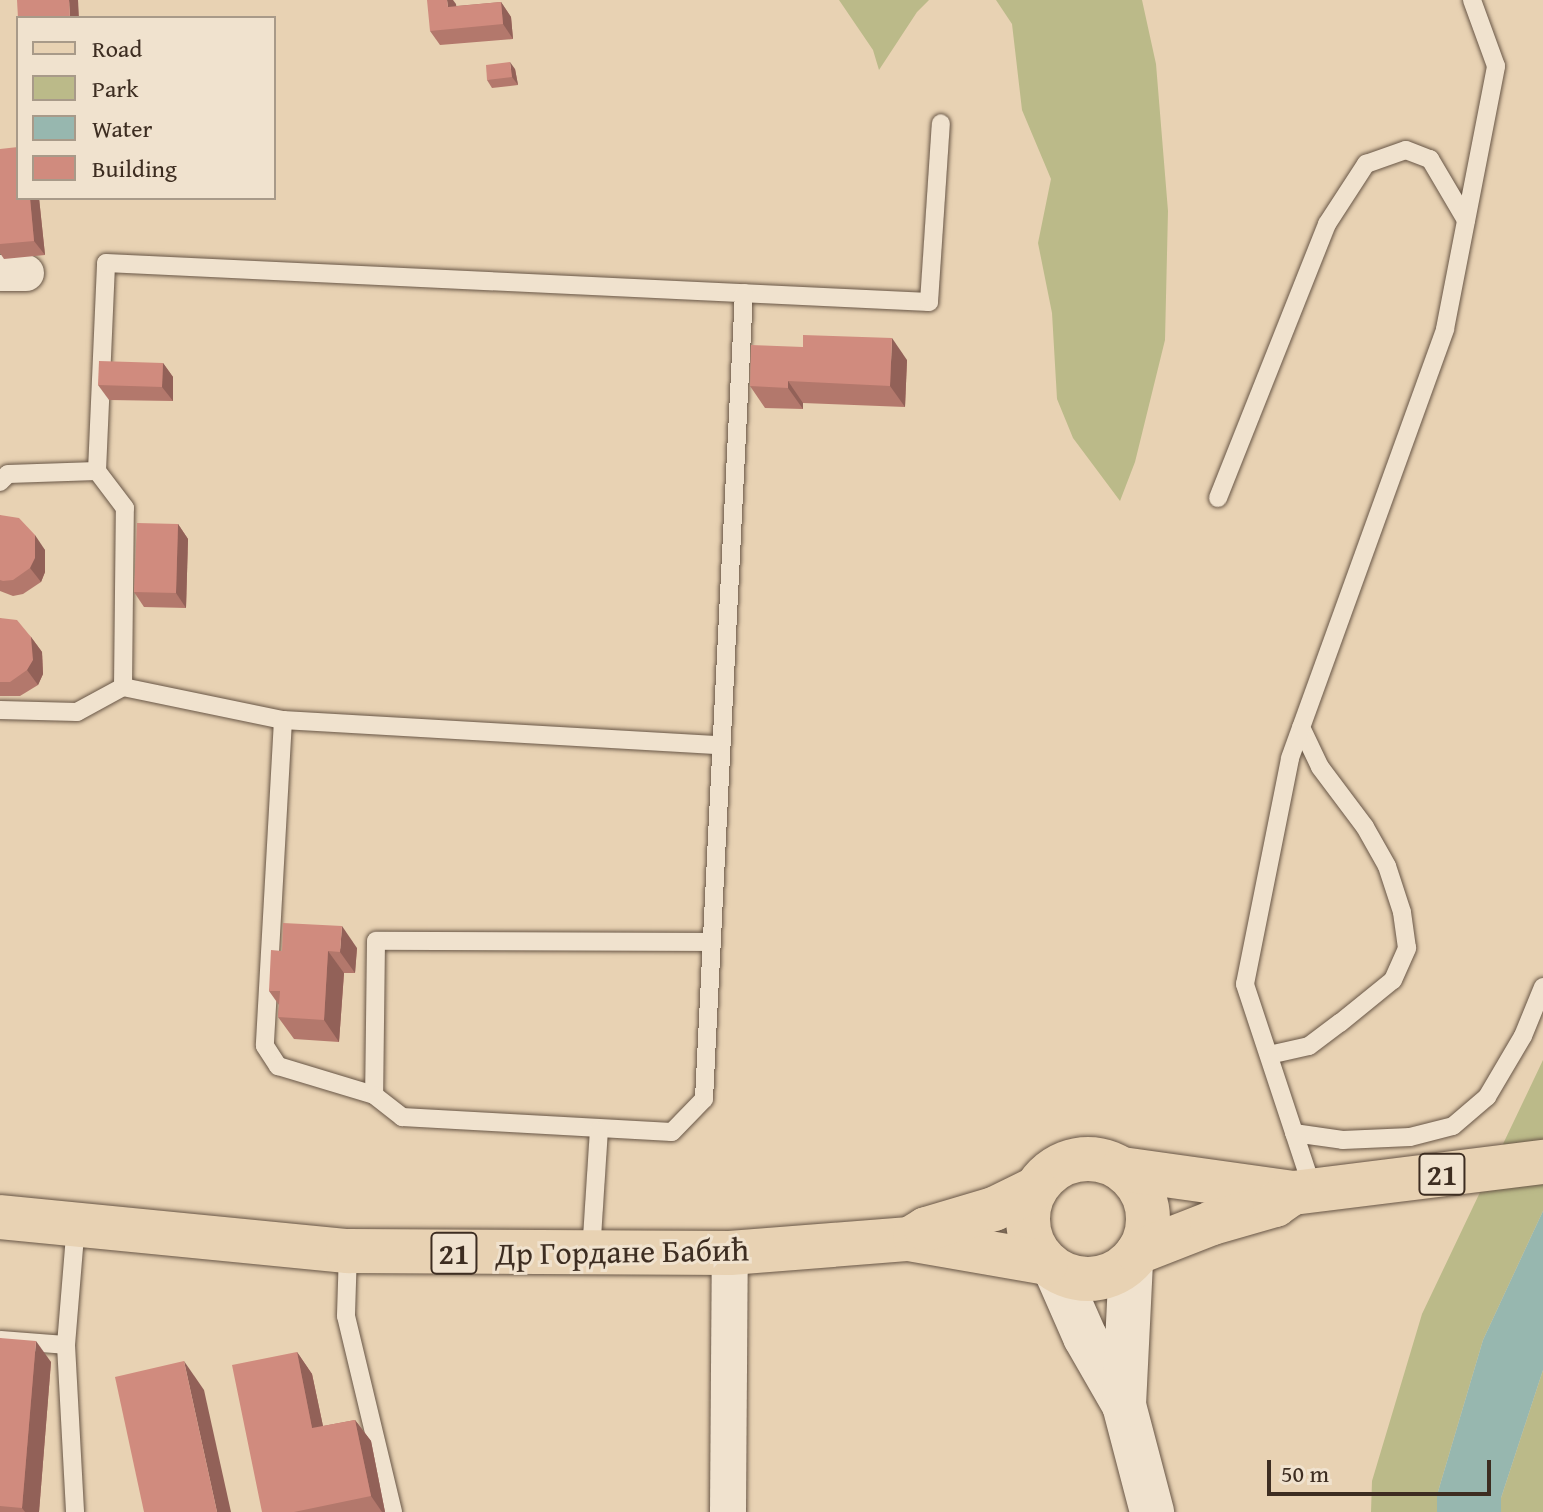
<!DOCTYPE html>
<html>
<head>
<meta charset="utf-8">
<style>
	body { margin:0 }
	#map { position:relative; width:1543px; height:1512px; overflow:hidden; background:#e8d2b3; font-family:"Gentium Book Plus",serif }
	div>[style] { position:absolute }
	.green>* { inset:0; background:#bbba89 }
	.water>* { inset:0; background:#97b7af }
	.roads { filter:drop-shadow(0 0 2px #685646) drop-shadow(0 0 2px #685646) }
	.service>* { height:18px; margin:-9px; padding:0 9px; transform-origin:9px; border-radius:9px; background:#f0e2ce }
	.minor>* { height:36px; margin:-18px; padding:0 18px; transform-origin:18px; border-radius:18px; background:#f0e2ce }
	.tertiary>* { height:44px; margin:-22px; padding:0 22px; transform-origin:22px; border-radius:22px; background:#f0e2ce }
	.primary>* { height:44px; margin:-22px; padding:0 22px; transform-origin:22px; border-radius:22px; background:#e8d2b3 }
	.primary>.ring { margin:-22px; padding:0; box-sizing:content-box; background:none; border:44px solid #e8d2b3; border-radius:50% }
	.wall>* { inset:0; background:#b3786c }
	.shaded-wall>* { inset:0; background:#926158 }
	.building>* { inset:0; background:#d08b7e }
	span { translate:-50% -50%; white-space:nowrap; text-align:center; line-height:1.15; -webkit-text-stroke:6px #f0e2ce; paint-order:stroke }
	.shield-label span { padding:2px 6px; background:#f0e2ce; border:2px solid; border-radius:6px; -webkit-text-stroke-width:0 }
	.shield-label { font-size:30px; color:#3d2d21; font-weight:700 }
	.street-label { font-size:32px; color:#3d2d21 }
	.legend { position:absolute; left:16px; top:16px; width:260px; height:184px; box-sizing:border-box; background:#f0e2ce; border:2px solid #a89a89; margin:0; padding:10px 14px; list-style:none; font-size:24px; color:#3d2d21 }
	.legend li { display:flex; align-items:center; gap:16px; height:40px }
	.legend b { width:40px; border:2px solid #a89a89 }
	.scale { position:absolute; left:1267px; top:1460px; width:224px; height:36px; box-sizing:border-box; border:4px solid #3d2d21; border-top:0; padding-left:10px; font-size:24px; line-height:28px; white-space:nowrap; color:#3d2d21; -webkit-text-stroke:6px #f0e2ce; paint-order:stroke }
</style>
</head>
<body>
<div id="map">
	<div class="green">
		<i style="clip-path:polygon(839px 0,929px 0,917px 12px,879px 70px,873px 50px)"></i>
		<i style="clip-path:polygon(996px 0,1142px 0,1156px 64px,1168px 211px,1165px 340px,1135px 462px,1120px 501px,1073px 438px,1057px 399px,1052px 313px,1038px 243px,1051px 179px,1022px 110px,1012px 24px)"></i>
		<i style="clip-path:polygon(1543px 1060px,1543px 1211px,1483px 1340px,1437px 1495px,1437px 1512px,1371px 1512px,1372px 1481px,1422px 1314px)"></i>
		<i style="clip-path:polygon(1543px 1370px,1543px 1512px,1501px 1512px,1501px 1498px)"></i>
	</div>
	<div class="water">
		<i style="clip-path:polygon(1543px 1211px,1543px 1370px,1501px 1498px,1501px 1512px,1437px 1512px,1437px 1495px,1483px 1340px)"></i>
	</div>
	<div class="roads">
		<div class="service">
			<i style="left:0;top:482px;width:11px;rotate:-45deg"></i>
			<i style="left:8px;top:474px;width:89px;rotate:-1.9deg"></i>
			<i style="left:1218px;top:498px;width:295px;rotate:-68.3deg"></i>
			<i style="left:1327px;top:224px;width:72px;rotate:-57deg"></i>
			<i style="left:1366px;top:164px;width:42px;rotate:-19.3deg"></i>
			<i style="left:1406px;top:150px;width:26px;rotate:21deg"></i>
			<i style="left:1430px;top:159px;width:71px;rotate:59.5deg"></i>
			<i style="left:123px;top:687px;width:163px;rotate:11.7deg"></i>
			<i style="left:283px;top:720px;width:437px;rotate:3.3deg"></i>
			<i style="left:0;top:710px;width:77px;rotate:1.5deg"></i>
			<i style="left:77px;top:712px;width:52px;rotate:-28.5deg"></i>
			<i style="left:123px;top:687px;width:179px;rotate:-89.4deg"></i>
			<i style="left:125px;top:508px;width:46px;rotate:-127.1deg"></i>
			<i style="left:97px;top:471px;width:208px;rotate:-87.5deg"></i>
			<i style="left:106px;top:263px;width:824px;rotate:2.71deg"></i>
			<i style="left:929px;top:302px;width:179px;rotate:-86.2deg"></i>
			<i style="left:283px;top:720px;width:326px;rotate:93.2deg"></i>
			<i style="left:265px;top:1046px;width:24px;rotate:57deg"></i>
			<i style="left:278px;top:1066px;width:100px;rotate:16.8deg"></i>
			<i style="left:711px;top:942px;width:335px;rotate:-179.8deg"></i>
			<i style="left:376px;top:941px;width:154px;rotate:90.7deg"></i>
			<i style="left:374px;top:1095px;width:36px;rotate:38deg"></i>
			<i style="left:402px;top:1117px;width:270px;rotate:3.2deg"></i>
			<i style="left:672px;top:1132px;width:46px;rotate:-45.9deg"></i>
			<i style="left:704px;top:1099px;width:807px;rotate:-87.16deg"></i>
			<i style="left:1269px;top:1055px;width:41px;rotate:-12.7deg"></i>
			<i style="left:1309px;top:1046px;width:39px;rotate:-37deg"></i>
			<i style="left:1340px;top:1023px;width:68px;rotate:-39.1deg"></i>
			<i style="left:1393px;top:980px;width:35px;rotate:-66deg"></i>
			<i style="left:1407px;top:948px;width:36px;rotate:-98deg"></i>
			<i style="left:1402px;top:912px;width:48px;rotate:-108.1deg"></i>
			<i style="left:1387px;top:866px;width:45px;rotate:-119.4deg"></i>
			<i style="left:1365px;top:827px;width:75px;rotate:-126.9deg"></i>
			<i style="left:1320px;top:767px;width:44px;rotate:-115.4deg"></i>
			<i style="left:1294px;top:1133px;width:49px;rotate:8.1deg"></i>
			<i style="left:1343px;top:1140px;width:67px;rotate:-2.6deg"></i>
			<i style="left:1410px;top:1137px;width:44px;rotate:-14.3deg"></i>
			<i style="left:1453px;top:1126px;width:45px;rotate:-40.5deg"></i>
			<i style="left:1487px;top:1097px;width:71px;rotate:-59.5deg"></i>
			<i style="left:1523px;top:1036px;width:53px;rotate:-67.8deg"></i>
			<i style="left:1313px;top:1190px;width:217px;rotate:-108.3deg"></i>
			<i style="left:1245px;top:984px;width:230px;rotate:-78.7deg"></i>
			<i style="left:1290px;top:758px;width:456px;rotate:-70.1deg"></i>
			<i style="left:1445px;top:329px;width:268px;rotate:-79deg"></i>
			<i style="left:1496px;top:66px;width:70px;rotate:-110deg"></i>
			<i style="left:348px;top:1251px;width:65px;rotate:91.8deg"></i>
			<i style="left:346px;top:1316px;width:202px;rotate:76.5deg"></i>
			<i style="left:591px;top:1253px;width:123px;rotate:-86.3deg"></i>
			<i style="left:0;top:1340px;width:66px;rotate:4.3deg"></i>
			<i style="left:66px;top:1345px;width:167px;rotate:86.9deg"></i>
			<i style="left:66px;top:1345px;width:121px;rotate:-85.3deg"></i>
		</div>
		<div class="minor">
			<i style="left:0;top:273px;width:26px"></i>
			<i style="left:728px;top:1512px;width:259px;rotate:-89.6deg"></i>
		</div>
		<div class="tertiary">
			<i style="left:1056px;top:1271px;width:72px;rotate:66.3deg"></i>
			<i style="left:1085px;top:1337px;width:78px;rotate:60.2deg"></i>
			<i style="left:1124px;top:1405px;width:111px;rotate:75.3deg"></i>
			<i style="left:1124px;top:1405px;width:143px;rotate:-87.2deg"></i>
		</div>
		<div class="primary">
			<i class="ring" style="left:1028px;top:1159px;width:76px;height:76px"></i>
			<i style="left:1122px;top:1169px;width:173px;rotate:8deg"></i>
			<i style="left:1293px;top:1193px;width:252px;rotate:-7.1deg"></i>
			<i style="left:0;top:1217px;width:350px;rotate:5.6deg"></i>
			<i style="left:348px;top:1251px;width:382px;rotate:0.3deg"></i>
			<i style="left:730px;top:1253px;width:180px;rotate:-4.5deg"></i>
			<i style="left:909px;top:1239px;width:139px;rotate:9.9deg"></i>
			<i style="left:915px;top:1236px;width:13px;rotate:-32deg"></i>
			<i style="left:926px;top:1229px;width:71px;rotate:-16.4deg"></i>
			<i style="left:994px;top:1209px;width:46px;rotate:-26deg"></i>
			<i style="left:1138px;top:1252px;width:79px;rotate:-21.4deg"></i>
			<i style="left:1212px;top:1223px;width:66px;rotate:-15.9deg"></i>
			<i style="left:1275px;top:1205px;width:21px;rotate:-35deg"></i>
		</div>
	</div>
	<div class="wall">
		<i style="clip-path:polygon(501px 2px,511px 17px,513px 39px,440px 45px,430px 31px,456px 4px,456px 6px)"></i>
		<i style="clip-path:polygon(515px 69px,518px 85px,492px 88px,487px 80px)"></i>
		<i style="clip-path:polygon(0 149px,18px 198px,39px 198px,45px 255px,4px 259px,0 253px)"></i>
		<i style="clip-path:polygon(907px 360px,905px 407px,803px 403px,803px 409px,765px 408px,750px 386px)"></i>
		<i style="clip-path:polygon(163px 363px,173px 377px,173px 401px,109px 400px,98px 385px)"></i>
		<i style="clip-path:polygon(0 515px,45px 550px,45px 572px,41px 582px,23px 594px,13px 596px,0 591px)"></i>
		<i style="clip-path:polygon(178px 524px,188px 539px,186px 608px,144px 607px,134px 592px)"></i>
		<i style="clip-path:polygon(0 618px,31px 637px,42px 652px,43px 674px,38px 685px,20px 696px,0 696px)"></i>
		<i style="clip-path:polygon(357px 948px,355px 973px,344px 973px,339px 1042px,294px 1039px,278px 1017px,279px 1005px,269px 991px,282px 951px)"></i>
		<i style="clip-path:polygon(0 1338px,51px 1362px,39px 1512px,0 1512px)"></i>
		<i style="clip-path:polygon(297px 1352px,312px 1374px,323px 1426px,355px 1420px,371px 1441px,385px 1512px,262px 1512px)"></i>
	</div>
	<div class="shaded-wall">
		<i style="clip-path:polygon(69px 0,78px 0,79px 18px,70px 18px)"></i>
		<i style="clip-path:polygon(447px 0,453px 0,456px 4px,458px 22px,448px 7px)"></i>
		<i style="clip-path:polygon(501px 2px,511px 17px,513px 39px,503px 24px)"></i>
		<i style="clip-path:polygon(510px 62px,515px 69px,518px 85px,512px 77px)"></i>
		<i style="clip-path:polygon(30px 198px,39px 198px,45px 255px,34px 241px)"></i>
		<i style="clip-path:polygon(892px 338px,907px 360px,905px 407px,890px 386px)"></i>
		<i style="clip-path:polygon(163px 363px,173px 377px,173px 401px,162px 387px)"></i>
		<i style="clip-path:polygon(788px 381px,803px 403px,803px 409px,788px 388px)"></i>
		<i style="clip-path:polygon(178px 524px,188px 539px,186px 608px,176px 593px)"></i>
		<i style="clip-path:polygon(35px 535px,45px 550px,45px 572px,41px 582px,30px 568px)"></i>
		<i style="clip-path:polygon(31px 637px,42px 652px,43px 674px,38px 685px,27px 670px)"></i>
		<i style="clip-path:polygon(342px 926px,357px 948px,355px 973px,340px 952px)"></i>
		<i style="clip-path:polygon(328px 951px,344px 973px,339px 1042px,324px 1020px)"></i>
		<i style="clip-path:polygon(36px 1341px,51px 1362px,39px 1512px,25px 1512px,22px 1508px)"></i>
		<i style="clip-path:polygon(297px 1352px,312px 1374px,328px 1450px,312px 1428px)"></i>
		<i style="clip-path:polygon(184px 1361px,204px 1390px,231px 1512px,217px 1512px)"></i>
		<i style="clip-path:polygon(355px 1420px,371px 1441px,385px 1512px,382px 1512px,371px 1496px)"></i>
	</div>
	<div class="building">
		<i style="clip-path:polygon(17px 0,69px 0,70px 18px,18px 18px)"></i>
		<i style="clip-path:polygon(427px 0,447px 0,448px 7px,501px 2px,503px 24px,430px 31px)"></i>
		<i style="clip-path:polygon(510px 62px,512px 77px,487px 80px,486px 65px)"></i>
		<i style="clip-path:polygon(18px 147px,18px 198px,30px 198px,34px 241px,0 244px,0 149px)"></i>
		<i style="clip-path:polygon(803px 335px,892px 338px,890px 386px,788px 381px,788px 388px,750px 386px,751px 345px,803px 347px)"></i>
		<i style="clip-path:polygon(99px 361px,163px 363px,162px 387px,98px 385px)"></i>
		<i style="clip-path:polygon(0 515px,19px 518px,35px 535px,35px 558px,30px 568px,13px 580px,3px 581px,0 580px)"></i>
		<i style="clip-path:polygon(137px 523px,178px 524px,176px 593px,134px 592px)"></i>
		<i style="clip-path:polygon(0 618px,17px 620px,31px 637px,33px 660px,27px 670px,10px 682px,0 682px)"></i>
		<i style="clip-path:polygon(283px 923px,342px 926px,340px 952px,328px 951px,324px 1020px,278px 1017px,280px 991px,269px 991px,271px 950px,282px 951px)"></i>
		<i style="clip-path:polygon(0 1338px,36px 1341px,22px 1508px,0 1506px)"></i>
		<i style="clip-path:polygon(297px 1352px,312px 1428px,355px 1420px,371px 1496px,294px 1512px,262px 1512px,232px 1365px)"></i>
		<i style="clip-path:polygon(184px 1361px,217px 1512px,144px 1512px,115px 1377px)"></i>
	</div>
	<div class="shield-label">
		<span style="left:1442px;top:1174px">21</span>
		<span style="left:454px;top:1253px">21</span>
	</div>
	<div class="street-label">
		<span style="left:622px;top:1252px;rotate:-1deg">Др Гордане Бабић</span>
	</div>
	<ul class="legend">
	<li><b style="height:10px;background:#e8d2b3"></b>Road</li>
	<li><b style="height:22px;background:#bbba89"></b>Park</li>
	<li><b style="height:22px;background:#97b7af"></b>Water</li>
	<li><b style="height:22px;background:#d08b7e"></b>Building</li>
	</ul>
	<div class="scale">50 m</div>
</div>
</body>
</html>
